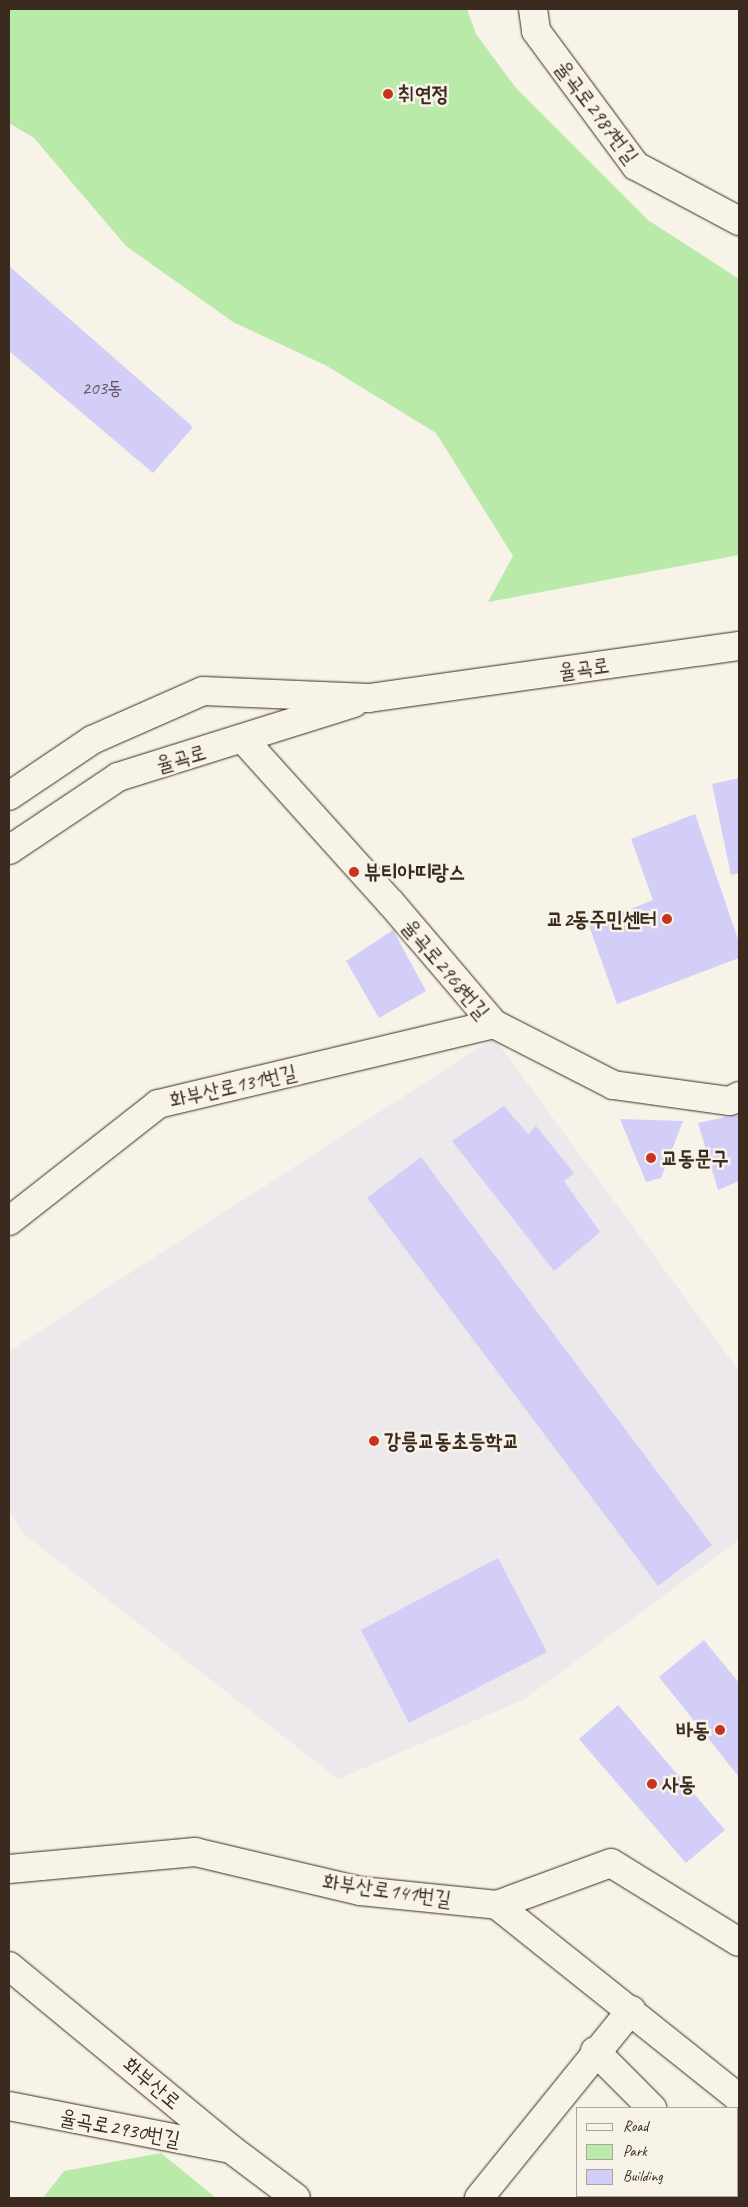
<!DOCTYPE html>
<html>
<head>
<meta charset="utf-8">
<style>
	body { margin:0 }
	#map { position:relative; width:748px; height:2207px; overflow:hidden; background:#f7f3e8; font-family:Caveat,"Poor Story",sans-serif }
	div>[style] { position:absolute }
	.built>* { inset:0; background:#ece8ec }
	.green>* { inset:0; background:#baeaa9 }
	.building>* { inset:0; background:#d2cef7 }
	.roads { filter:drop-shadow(0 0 1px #3b2a1e) drop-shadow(0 0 1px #3b2a1e) }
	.street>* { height:28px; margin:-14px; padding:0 14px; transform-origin:14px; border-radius:14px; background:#f7f3e8 }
	.secondary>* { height:28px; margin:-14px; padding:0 14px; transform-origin:14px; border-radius:14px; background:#f7f3e8 }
	.dots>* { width:14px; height:14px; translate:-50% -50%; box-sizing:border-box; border:2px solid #f7f3e8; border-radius:50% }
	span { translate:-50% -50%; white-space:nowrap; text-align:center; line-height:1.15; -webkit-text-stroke:5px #f7f3e8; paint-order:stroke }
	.number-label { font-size:19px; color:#615354 }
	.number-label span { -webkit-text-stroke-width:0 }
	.poi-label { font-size:21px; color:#3b2a1e; font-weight:700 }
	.left { translate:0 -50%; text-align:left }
	.right { translate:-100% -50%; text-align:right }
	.street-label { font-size:21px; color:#3b2a1e }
	.frame { position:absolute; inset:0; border:10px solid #3b2a1e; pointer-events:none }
	.legend { position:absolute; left:576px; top:2107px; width:162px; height:90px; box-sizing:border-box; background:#f7f3e8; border:1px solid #aca397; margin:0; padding:6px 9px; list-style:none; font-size:15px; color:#3b2a1e }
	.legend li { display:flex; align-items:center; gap:10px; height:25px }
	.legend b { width:25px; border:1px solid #aca397 }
</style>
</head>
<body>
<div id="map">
	<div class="built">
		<i style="clip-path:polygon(494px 1038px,739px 1371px,739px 1540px,523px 1700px,338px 1779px,24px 1534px,9px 1510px,9px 1351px)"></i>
	</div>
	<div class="green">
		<i style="clip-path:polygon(9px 9px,467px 9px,476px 34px,516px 88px,648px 220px,739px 279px,739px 555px,488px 602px,513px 556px,436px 433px,327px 366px,233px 322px,126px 246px,34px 138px,9px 123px)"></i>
		<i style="clip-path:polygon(161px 2153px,216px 2198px,43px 2198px,64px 2171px)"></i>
	</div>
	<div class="building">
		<i style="clip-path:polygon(9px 266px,193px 427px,153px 473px,9px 351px)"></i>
		<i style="clip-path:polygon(739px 778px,739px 873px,731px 875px,712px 784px)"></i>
		<i style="clip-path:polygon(695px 814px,739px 942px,739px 958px,617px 1004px,589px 926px,653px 900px,631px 839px)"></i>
		<i style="clip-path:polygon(393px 930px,426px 991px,379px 1018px,346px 961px)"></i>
		<i style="clip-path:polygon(504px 1106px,528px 1134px,536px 1126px,574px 1173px,564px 1181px,600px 1232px,554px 1271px,452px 1141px)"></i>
		<i style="clip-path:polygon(739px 1114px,739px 1181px,718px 1190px,698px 1123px)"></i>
		<i style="clip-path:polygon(620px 1119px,683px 1121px,661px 1178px,646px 1182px)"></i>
		<i style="clip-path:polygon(421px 1157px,712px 1545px,658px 1586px,367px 1198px)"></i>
		<i style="clip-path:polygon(498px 1558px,547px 1652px,409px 1723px,361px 1630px)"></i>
		<i style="clip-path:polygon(704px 1640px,739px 1683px,739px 1777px,659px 1677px)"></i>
		<i style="clip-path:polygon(618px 1705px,725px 1830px,686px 1863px,579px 1739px)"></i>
	</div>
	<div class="roads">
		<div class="street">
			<i style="left:533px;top:9px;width:22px;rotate:82deg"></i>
			<i style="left:536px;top:31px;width:168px;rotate:53.5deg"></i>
			<i style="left:636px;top:166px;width:117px;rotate:28.1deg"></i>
			<i style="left:244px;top:740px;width:219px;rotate:48deg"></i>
			<i style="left:391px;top:903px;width:159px;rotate:49.6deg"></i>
			<i style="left:494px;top:1024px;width:134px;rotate:27.1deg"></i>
			<i style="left:613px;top:1085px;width:118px;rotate:7.8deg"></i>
			<i style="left:730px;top:1101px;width:10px;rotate:-29deg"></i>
			<i style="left:9px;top:1221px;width:189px;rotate:-38.1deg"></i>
			<i style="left:158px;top:1104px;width:345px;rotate:-13.4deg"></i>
			<i style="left:9px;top:1869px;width:187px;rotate:-5.2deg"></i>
			<i style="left:195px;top:1852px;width:170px;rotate:13.3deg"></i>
			<i style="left:360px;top:1891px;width:138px;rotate:5.8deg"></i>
			<i style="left:497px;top:1905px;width:121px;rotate:-20.2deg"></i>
			<i style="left:611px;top:1863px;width:150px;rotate:31.7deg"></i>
			<i style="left:497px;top:1905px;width:310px;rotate:38.6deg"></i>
			<i style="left:595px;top:2051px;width:81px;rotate:45deg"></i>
			<i style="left:9px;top:2106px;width:226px;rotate:11deg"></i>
			<i style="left:737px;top:2193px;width:3px;rotate:45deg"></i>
			<i style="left:479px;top:2198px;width:242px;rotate:-51deg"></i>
		</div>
		<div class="secondary">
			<i style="left:9px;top:796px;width:100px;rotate:-34deg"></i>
			<i style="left:92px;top:740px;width:121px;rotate:-23.8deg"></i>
			<i style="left:203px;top:691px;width:166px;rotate:2.4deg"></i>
			<i style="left:369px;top:698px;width:374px;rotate:-8deg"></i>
			<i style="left:9px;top:850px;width:131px;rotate:-33.8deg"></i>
			<i style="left:118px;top:777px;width:247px;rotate:-17.4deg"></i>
			<i style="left:9px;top:1966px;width:288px;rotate:39.5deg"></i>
			<i style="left:231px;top:2149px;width:81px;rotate:37deg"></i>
		</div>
	</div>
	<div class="dots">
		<i style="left:388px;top:94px;background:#c8321e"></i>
		<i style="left:354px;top:872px;background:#c8321e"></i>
		<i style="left:667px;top:919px;background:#c8321e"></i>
		<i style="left:651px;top:1158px;background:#c8321e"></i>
		<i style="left:374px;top:1441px;background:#c8321e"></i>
		<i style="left:720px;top:1730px;background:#c8321e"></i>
		<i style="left:652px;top:1784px;background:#c8321e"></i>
	</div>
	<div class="number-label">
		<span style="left:102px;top:389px">203동</span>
	</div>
	<div class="poi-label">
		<span class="left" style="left:398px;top:94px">취연정</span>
		<span class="left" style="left:364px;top:872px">뷰티아띠랑스</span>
		<span class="right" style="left:657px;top:919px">교2동주민센터</span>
		<span class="left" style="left:661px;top:1158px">교동문구</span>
		<span class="left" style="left:384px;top:1441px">강릉교동초등학교</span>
		<span class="right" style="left:710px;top:1730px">바동</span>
		<span class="left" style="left:662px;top:1784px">사동</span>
	</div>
	<div class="street-label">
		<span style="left:597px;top:112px;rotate:53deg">율곡로2987번길</span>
		<span style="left:584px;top:668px;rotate:-8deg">율곡로</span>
		<span style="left:181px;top:758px;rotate:-16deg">율곡로</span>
		<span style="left:446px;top:969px;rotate:50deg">율곡로2968번길</span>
		<span style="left:233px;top:1086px;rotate:-13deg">화부산로131번길</span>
		<span style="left:387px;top:1890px;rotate:8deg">화부산로141번길</span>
		<span style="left:152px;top:2083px;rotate:40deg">화부산로</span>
		<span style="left:120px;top:2128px;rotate:11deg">율곡로2930번길</span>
	</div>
	<div class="frame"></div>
	<ul class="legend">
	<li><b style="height:6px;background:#f7f3e8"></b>Road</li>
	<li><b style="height:14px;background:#baeaa9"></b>Park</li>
	<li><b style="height:14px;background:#d2cef7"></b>Building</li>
	</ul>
</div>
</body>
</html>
